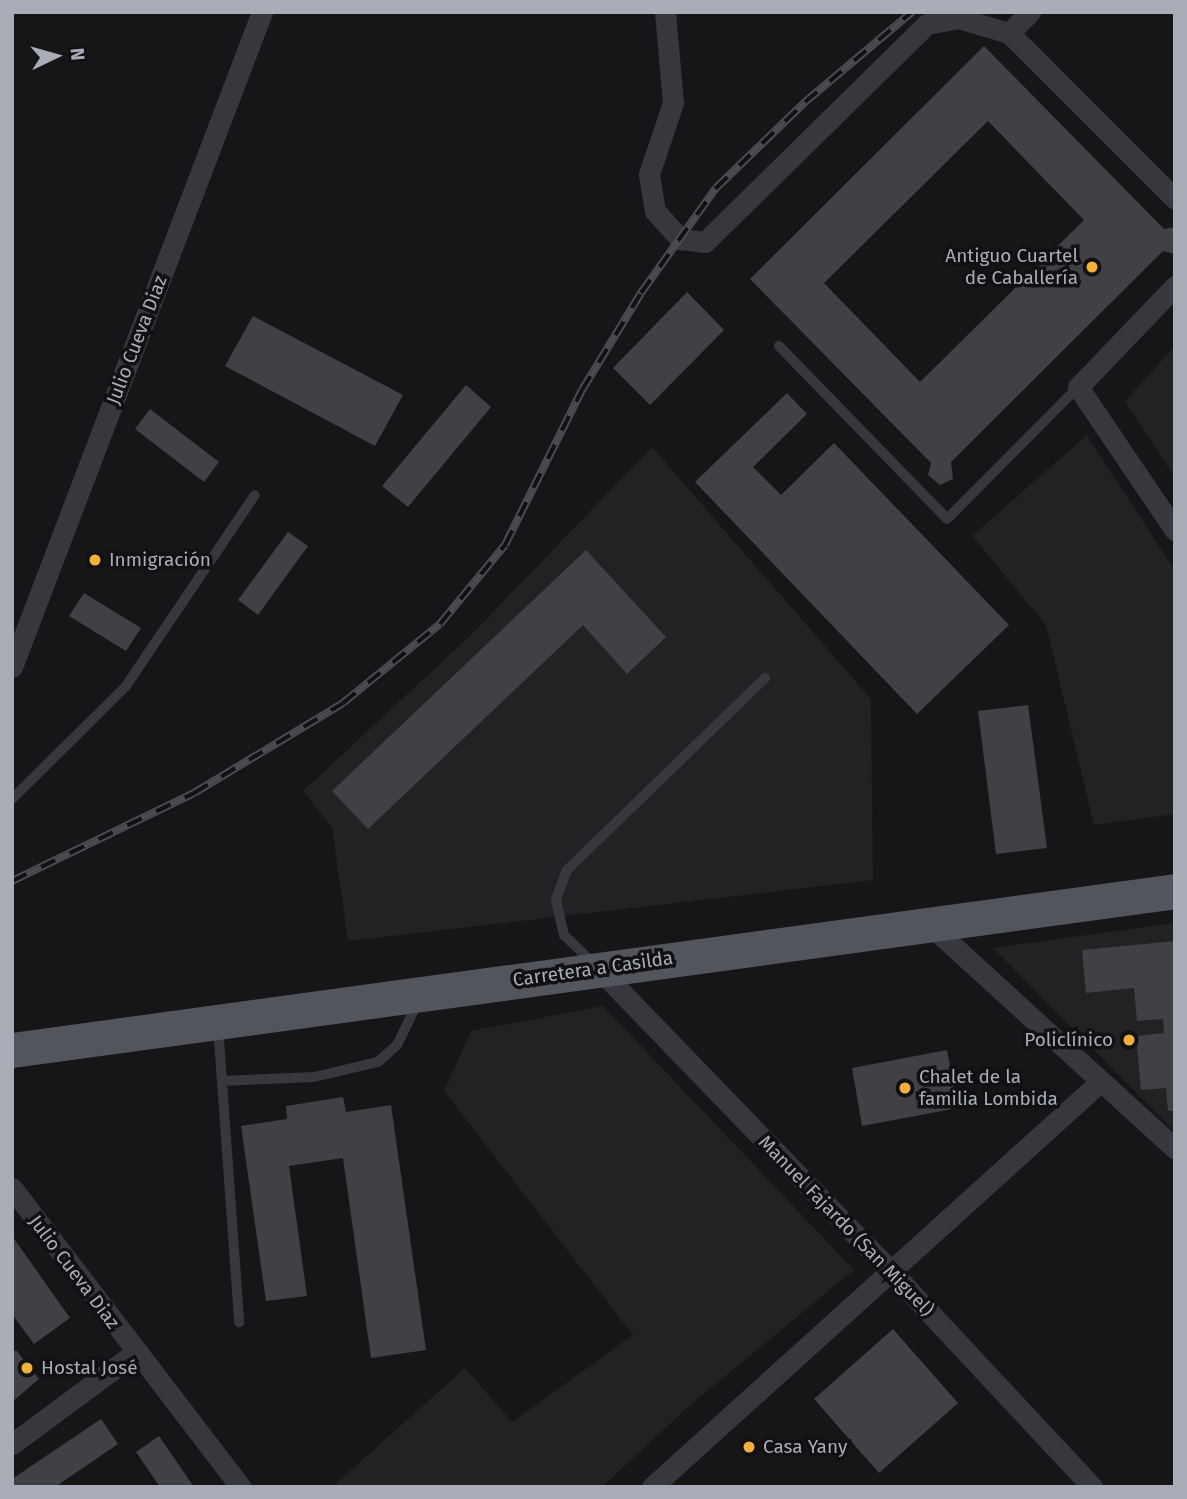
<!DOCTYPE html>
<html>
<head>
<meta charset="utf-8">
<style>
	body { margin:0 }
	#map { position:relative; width:1187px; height:1499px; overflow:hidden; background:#161618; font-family:"Fira Sans",sans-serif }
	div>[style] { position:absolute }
	.built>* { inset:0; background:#222225 }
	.building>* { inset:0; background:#404145 }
	.service>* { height:10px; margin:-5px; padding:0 5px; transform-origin:5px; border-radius:5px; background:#37383d }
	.minor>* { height:21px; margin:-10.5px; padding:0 10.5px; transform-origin:10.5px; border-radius:10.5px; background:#37383d }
	.primary>* { height:35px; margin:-17.5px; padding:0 17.5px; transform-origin:17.5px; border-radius:17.5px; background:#53555c }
	.rail>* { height:8px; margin-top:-4px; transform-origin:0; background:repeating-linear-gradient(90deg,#111113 0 16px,#4a4c52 0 32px); box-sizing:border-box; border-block:2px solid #4a4c52 }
	.dots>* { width:19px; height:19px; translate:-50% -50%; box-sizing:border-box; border:4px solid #111113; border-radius:50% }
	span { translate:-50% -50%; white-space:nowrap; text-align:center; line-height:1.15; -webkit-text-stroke:7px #111113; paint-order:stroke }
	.poi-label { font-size:19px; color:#a8adb8 }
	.right { translate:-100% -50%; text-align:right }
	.left { translate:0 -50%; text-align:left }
	.street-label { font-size:19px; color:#a8adb8 }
	.frame { position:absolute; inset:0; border:14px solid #a8adb8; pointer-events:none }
	.north { position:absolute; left:21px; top:21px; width:70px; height:70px; -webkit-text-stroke:5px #111113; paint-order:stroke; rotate:85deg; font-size:19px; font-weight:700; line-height:28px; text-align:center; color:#a8adb8 }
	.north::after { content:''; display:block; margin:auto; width:24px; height:32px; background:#a8adb8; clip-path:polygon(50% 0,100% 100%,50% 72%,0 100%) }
</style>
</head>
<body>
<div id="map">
	<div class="built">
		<i style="clip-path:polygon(1175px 346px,1175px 478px,1125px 401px)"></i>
		<i style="clip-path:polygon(1087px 435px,1175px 571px,1175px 814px,1094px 825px,1046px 625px,972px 536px)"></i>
		<i style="clip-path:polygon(652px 447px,871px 699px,873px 880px,348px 941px,332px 828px,303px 791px,472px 634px)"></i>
		<i style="clip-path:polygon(1175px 923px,1175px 1132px,993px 948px)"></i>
		<i style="clip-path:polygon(603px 1006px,854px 1270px,689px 1406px,602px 1487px,332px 1487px,465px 1368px,512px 1422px,633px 1335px,444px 1091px,471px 1031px)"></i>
	</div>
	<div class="building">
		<i style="clip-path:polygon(evenodd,984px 46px,1164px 229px,1175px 227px,1175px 254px,1163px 251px,951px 462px,953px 479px,940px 485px,928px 475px,931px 463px,750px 279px,984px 46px,988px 121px,1084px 220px,920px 382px,824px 283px,988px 121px)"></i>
		<i style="clip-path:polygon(687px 292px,724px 330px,650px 405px,613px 368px)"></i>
		<i style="clip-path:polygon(253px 316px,403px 395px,375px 446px,225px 366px)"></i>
		<i style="clip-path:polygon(466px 385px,491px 407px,408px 507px,382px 486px)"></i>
		<i style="clip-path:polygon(787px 393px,807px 414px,753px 467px,781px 495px,834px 443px,1009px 625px,917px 714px,695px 482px)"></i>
		<i style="clip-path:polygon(150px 409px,219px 462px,204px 482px,135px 429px)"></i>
		<i style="clip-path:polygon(288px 532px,308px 546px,258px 615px,238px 600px)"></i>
		<i style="clip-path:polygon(586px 550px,666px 637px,627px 674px,583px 625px,368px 829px,332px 791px)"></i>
		<i style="clip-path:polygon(84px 593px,141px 628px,126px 651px,69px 616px)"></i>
		<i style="clip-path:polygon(1028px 705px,1047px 848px,996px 854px,978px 711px)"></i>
		<i style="clip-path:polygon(1175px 941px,1175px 1111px,1168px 1111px,1166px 1088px,1141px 1090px,1136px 1036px,1164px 1033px,1163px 1019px,1137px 1021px,1134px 988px,1086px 993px,1082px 950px)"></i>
		<i style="clip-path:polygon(947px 1050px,958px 1108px,862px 1126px,852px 1068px)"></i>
		<i style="clip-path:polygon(343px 1097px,346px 1112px,391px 1105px,426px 1350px,371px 1358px,343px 1158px,289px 1166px,307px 1296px,266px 1301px,241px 1126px,287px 1119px,286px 1106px)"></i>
		<i style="clip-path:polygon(12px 1236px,70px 1318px,34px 1344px,12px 1314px)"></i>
		<i style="clip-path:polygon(893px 1329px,958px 1403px,879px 1473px,814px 1399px)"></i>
		<i style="clip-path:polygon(16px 1350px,39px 1379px,12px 1402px,12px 1353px)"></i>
		<i style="clip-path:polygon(101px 1419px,118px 1444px,55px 1487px,12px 1487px,12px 1479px)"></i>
		<i style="clip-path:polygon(159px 1436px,194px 1487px,160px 1487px,136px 1452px)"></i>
	</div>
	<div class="service">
		<i style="left:779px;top:346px;width:241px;rotate:45.8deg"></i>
		<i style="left:947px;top:519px;width:186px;rotate:-45.2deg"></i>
		<i style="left:12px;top:799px;width:161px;rotate:-44.7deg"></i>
		<i style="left:126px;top:686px;width:230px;rotate:-56deg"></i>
		<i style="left:592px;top:962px;width:39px;rotate:-136deg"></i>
		<i style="left:564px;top:935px;width:37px;rotate:-103deg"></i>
		<i style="left:556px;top:899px;width:31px;rotate:-69deg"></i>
		<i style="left:567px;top:870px;width:276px;rotate:-44.1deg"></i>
		<i style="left:218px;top:1026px;width:297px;rotate:85.9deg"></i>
		<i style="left:222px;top:1081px;width:92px;rotate:-2.5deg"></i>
		<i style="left:314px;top:1077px;width:66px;rotate:-13.2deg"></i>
		<i style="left:378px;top:1062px;width:25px;rotate:-42deg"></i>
		<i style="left:397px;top:1045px;width:50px;rotate:-63.9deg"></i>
	</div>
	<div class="minor">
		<i style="left:665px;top:12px;width:91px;rotate:85deg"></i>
		<i style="left:673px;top:103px;width:75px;rotate:108.7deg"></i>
		<i style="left:649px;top:174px;width:37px;rotate:81deg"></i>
		<i style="left:655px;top:211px;width:38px;rotate:48deg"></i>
		<i style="left:680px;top:239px;width:25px;rotate:7deg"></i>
		<i style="left:705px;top:242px;width:311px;rotate:-44.5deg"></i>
		<i style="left:927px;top:24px;width:32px;rotate:-11deg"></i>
		<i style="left:958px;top:18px;width:53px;rotate:16.4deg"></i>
		<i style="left:1009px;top:33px;width:235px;rotate:45deg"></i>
		<i style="left:1009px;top:33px;width:30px;rotate:-45deg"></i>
		<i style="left:1175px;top:286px;width:140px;rotate:133.8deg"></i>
		<i style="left:1078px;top:387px;width:173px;rotate:55.9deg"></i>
		<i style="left:12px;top:667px;width:701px;rotate:-69.11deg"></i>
		<i style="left:929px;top:924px;width:333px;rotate:42.4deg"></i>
		<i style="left:597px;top:967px;width:420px;rotate:46deg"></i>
		<i style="left:889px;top:1269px;width:298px;rotate:47deg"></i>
		<i style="left:12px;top:1188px;width:377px;rotate:52.6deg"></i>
		<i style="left:12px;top:1444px;width:153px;rotate:-36.5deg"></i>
		<i style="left:652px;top:1487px;width:605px;rotate:-42.12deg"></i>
	</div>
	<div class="primary">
		<i style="left:12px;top:1050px;width:1174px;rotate:-7.78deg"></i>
	</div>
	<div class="rail">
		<i style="left:12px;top:881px;width:202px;rotate:-25.8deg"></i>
		<i style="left:194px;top:793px;width:174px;rotate:-31.1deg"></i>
		<i style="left:343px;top:703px;width:125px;rotate:-39.2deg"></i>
		<i style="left:440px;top:624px;width:102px;rotate:-50.6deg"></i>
		<i style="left:505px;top:545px;width:173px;rotate:-63.6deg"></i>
		<i style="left:582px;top:390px;width:114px;rotate:-58.7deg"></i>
		<i style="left:641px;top:293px;width:129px;rotate:-54.5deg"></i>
		<i style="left:716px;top:188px;width:124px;rotate:-44deg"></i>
		<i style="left:805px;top:102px;width:140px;rotate:-40.1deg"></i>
	</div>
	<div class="dots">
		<i style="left:1092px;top:267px;background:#f2b134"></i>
		<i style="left:95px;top:560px;background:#f2b134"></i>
		<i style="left:1129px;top:1040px;background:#f2b134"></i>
		<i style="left:905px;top:1088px;background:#f2b134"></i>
		<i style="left:27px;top:1368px;background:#f2b134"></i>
		<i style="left:749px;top:1447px;background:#f2b134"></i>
	</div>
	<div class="poi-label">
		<span class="right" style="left:1078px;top:267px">Antiguo Cuartel<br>de Caballería</span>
		<span class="left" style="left:109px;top:560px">Inmigración</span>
		<span class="right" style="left:1113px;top:1040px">Policlínico</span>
		<span class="left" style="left:919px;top:1088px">Chalet de la<br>familia Lombida</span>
		<span class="left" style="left:41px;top:1368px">Hostal José</span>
		<span class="left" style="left:763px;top:1447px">Casa Yany</span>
	</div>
	<div class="street-label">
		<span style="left:137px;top:340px;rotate:-69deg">Julio Cueva Diaz</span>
		<span style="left:593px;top:969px;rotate:-8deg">Carretera a Casilda</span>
		<span style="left:846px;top:1226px;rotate:46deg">Manuel Fajardo (San Miguel)</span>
		<span style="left:74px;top:1272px;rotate:53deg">Julio Cueva Diaz</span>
	</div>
	<div class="frame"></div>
	<div class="north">N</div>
</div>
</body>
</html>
